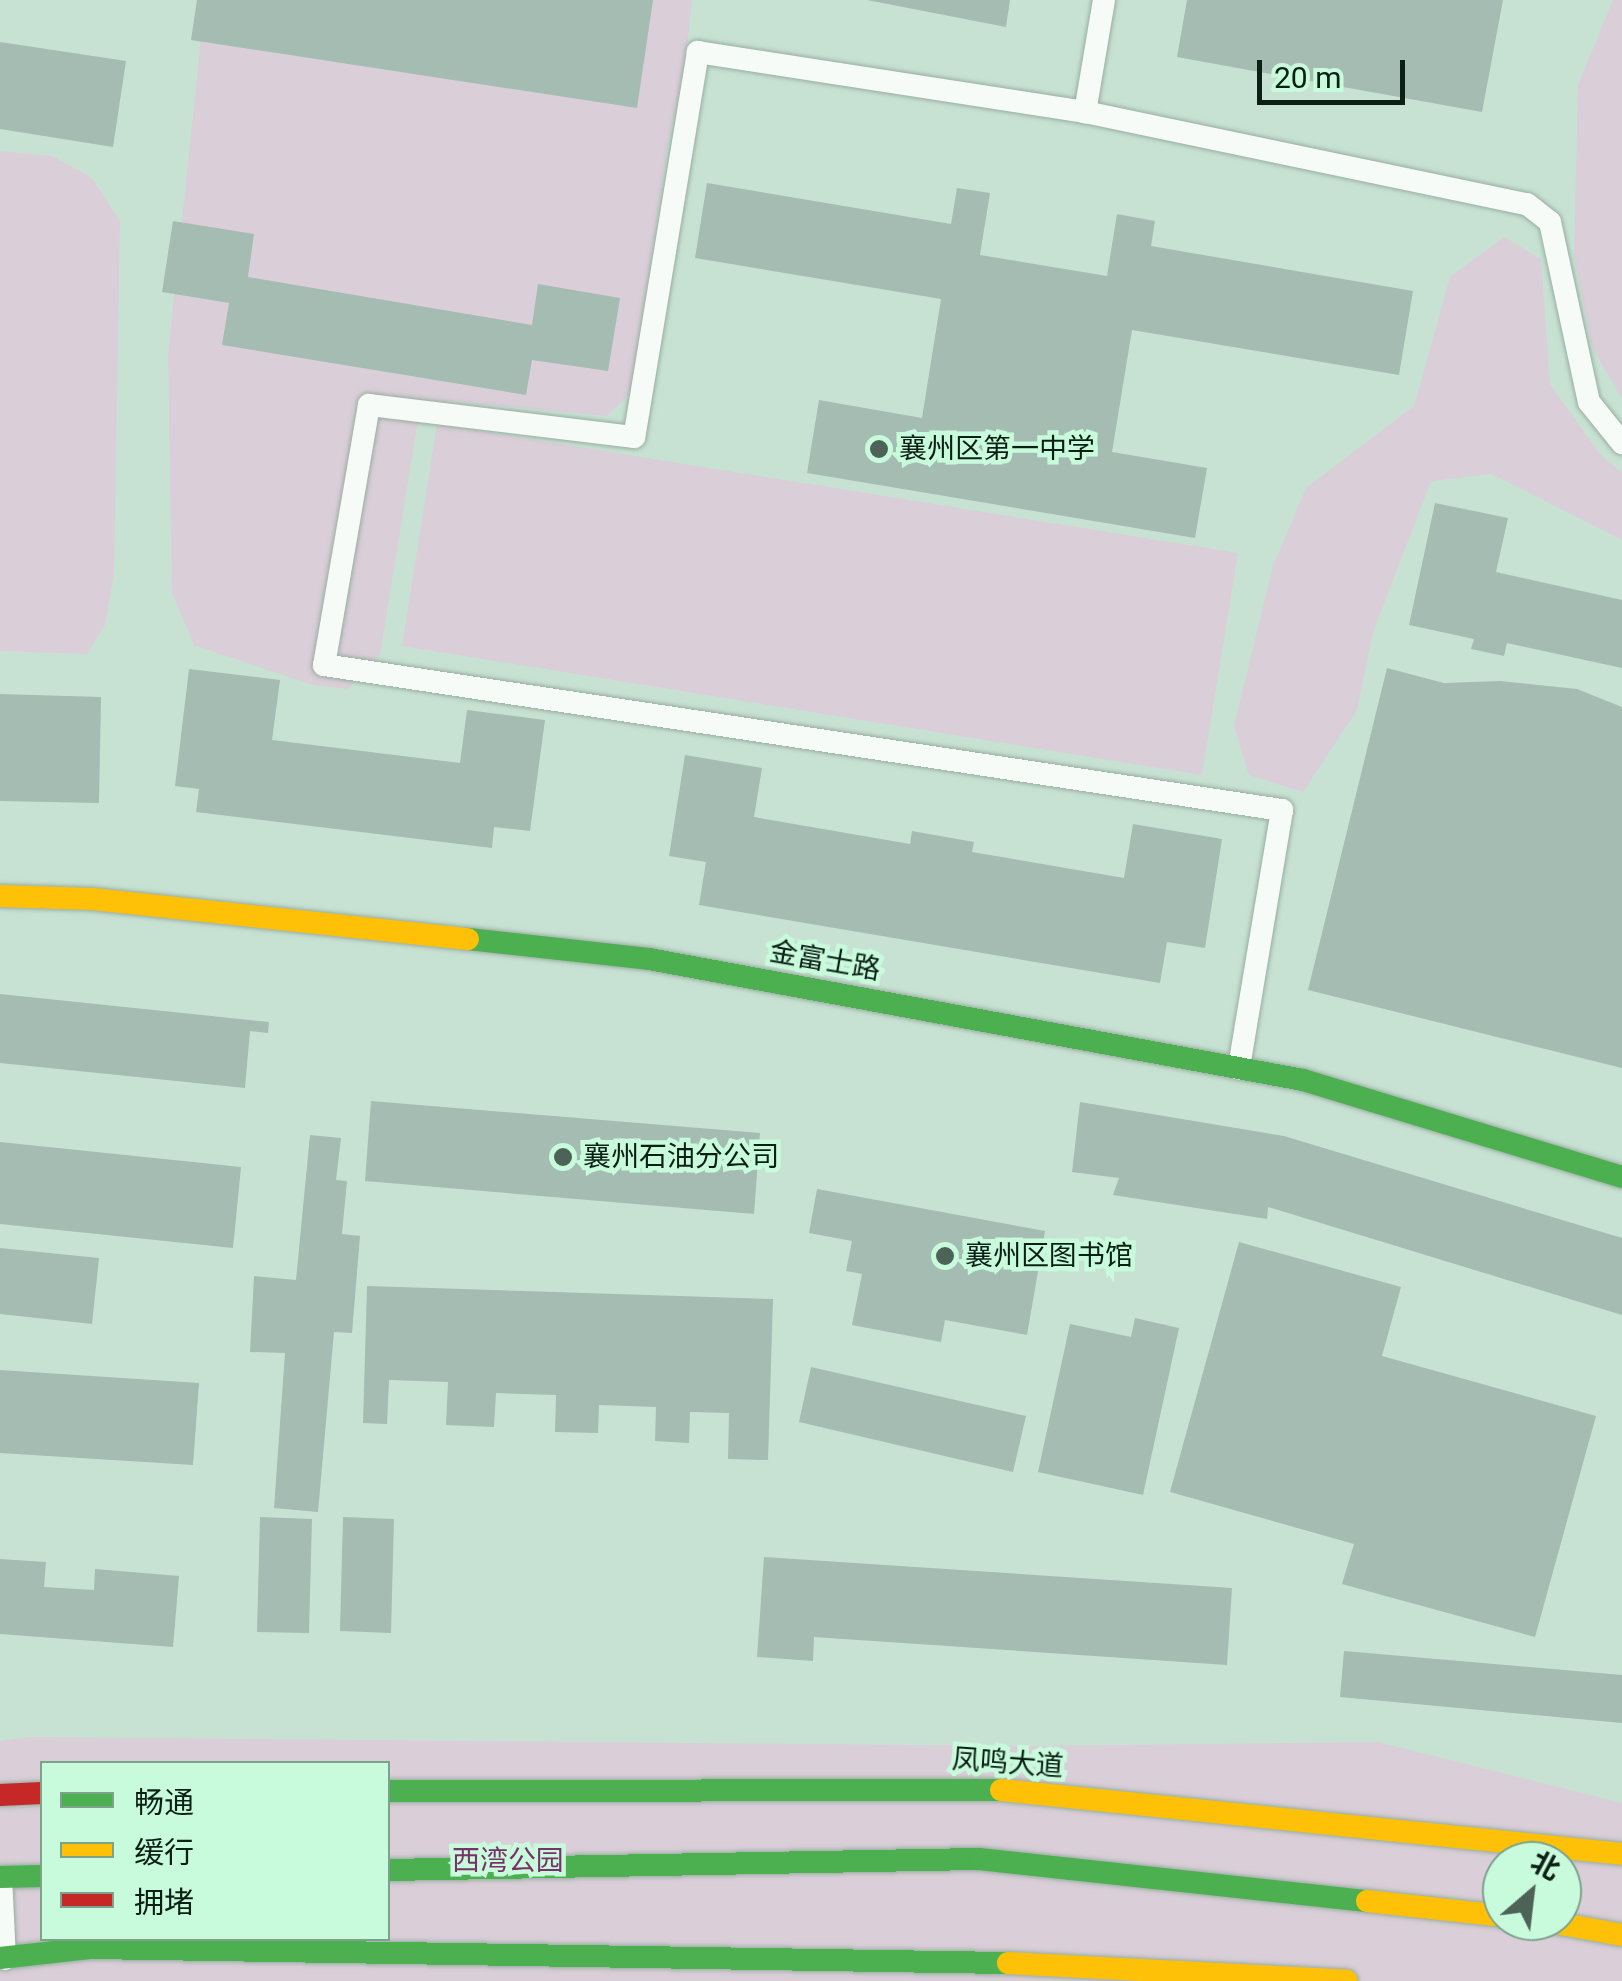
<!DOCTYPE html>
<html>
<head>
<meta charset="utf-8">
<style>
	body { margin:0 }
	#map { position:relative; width:1622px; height:1981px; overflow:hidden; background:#c7e2d2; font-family:Roboto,"Noto Sans SC",sans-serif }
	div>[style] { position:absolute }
	.green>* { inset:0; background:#daced8 }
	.building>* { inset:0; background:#a4bcb2 }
	.roads { filter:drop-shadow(0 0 2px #99aea2) drop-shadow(0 0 2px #99aea2) }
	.lane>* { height:22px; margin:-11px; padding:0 11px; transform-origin:11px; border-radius:11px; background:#f7fbf8 }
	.fast>* { height:22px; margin:-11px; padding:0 11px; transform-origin:11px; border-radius:11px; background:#4caf50 }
	.slow>* { height:22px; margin:-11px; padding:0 11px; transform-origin:11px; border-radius:11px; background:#ffc107 }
	.jam>* { height:22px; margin:-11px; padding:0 11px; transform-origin:11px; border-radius:11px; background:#c62828 }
	.dots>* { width:28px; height:28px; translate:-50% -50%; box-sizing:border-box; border:5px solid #c8fadc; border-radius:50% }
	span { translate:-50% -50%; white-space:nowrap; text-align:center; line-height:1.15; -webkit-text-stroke:9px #c8fadc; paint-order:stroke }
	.poi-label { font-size:28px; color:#0c1f15 }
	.left { translate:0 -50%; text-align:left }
	.street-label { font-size:28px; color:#0c1f15 }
	.park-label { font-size:28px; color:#793267 }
	.legend { position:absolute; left:40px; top:1761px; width:350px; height:180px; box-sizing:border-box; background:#c8fadc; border:2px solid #7da28c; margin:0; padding:12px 18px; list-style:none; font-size:30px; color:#0c1f15 }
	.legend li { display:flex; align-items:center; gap:20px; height:50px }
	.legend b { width:50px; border:2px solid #7da28c }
	.north { position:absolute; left:1482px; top:1841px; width:100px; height:100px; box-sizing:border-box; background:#c8fadc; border:2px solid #7da28c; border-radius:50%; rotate:28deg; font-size:28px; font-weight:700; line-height:40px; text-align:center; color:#0c1f15 }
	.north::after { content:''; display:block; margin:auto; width:35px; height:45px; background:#4d6357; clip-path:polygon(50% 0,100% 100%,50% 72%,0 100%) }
	.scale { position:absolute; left:1257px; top:60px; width:148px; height:45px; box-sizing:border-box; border:5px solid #0c1f15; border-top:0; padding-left:12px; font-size:30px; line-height:35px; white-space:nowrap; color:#0c1f15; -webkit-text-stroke:8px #c8fadc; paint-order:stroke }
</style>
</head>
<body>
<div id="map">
	<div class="green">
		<i style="clip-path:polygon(205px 0,692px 0,683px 86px,669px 136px,632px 392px,607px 416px,447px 401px,417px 426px,380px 655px,348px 689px,314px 685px,194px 645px,172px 593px,168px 355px)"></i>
		<i style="clip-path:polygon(1613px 0,1622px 0,1622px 399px,1592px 347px,1574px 256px,1578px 85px)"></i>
		<i style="clip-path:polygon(0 151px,52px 156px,91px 177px,120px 221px,114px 573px,105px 625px,87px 654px,0 651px)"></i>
		<i style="clip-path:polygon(1504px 237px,1541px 259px,1550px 384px,1600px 454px,1622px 473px,1622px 540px,1492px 474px,1431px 481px,1373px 632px,1357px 710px,1303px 792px,1249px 775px,1234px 726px,1273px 566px,1306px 488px,1414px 406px,1450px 277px)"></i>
		<i style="clip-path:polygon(437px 424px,1238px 553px,1202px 775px,402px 646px)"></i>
		<i style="clip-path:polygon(evenodd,31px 1737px,1025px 1746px,1377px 1742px,1622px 1803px,1622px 1981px,0 1981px,0 1741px,31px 1737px,42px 1764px,388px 1764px,388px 1938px,42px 1938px,42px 1764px,31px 1737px,1502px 1861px,1562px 1861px,1562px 1921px,1502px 1921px,1502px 1861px)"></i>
	</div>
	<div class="building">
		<i style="clip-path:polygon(197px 0,653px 0,637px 108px,191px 40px)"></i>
		<i style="clip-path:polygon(867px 0,1010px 0,1006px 27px)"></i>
		<i style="clip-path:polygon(1187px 0,1503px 0,1482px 112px,1177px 57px)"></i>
		<i style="clip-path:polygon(0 42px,126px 61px,113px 147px,0 129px)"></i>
		<i style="clip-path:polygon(707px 183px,951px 224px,957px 188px,990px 193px,980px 255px,1107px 276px,1117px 214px,1155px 221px,1151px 246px,1413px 291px,1399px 375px,1132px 330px,1112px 452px,1207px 468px,1195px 538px,807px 473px,819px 400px,922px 418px,941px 299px,695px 258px)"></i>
		<i style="clip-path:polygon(173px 221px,254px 234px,248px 277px,532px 325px,538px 284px,620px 298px,608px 371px,532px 360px,526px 395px,222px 345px,229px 303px,162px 292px)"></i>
		<i style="clip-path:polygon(1435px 503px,1508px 518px,1496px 572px,1622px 600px,1622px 668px,1507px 643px,1504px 656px,1471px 649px,1474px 639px,1409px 625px)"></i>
		<i style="clip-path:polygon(1387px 668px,1444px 683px,1500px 681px,1577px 689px,1622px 707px,1622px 1068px,1308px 990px)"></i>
		<i style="clip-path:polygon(189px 669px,280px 680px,272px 740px,460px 763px,467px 710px,545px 720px,530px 831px,494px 827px,492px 848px,196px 812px,199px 789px,175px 786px)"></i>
		<i style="clip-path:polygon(0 694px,101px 697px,99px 803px,0 801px)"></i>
		<i style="clip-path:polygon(685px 755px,762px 768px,754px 817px,910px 844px,912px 831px,974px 842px,972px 852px,1124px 878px,1133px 824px,1222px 839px,1205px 948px,1167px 942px,1160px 983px,699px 905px,706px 862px,669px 856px)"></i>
		<i style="clip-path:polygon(0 994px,269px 1022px,268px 1033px,250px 1031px,245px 1088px,0 1063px)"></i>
		<i style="clip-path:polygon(371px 1101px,760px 1133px,754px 1214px,365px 1181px)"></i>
		<i style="clip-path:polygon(1080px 1102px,1284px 1136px,1622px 1238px,1622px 1315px,1268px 1207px,1267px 1219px,1113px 1195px,1119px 1178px,1072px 1172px)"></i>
		<i style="clip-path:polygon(310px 1135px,341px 1138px,336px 1180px,347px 1181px,342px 1234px,360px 1236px,352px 1333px,334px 1332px,318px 1512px,274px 1508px,285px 1353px,250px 1352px,254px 1276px,296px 1280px)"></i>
		<i style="clip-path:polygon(0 1142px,241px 1167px,233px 1248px,0 1224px)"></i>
		<i style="clip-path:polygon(817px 1189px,1045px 1231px,1027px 1335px,945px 1320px,941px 1342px,852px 1325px,862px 1274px,846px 1271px,852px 1241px,809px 1233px)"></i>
		<i style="clip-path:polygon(1239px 1242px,1401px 1287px,1382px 1356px,1596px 1416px,1535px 1637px,1342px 1584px,1354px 1544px,1170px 1492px)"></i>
		<i style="clip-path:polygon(0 1248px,99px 1258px,92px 1324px,0 1314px)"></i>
		<i style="clip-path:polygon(367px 1286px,773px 1299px,768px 1460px,728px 1459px,729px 1413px,690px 1412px,689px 1443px,655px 1441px,656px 1407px,599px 1405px,598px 1433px,555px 1432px,556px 1395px,496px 1393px,494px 1427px,446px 1425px,448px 1382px,389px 1380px,387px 1424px,363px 1423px)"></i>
		<i style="clip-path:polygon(1135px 1318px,1179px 1328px,1143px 1495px,1038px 1472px,1070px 1324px,1131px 1337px)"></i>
		<i style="clip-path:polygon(811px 1367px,1026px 1416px,1013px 1472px,799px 1422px)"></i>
		<i style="clip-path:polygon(0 1370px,199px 1383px,193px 1465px,0 1453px)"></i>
		<i style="clip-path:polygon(260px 1517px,312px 1519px,309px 1633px,257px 1632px)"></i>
		<i style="clip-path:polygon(343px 1517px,394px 1519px,391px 1633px,340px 1631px)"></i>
		<i style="clip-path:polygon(764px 1557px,1232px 1588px,1227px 1665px,814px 1637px,813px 1661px,757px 1657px)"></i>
		<i style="clip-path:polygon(0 1559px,46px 1562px,44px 1587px,94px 1590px,95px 1569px,179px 1576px,173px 1647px,0 1634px)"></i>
		<i style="clip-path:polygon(1344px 1651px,1622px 1675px,1622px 1723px,1340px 1697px)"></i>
	</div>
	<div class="roads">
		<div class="lane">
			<i style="left:1104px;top:0;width:114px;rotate:99.6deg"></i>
			<i style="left:1085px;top:112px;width:392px;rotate:-171.2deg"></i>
			<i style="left:698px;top:52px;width:390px;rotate:99.4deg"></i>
			<i style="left:634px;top:437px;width:267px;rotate:-173.1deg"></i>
			<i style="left:369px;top:405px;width:264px;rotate:99.8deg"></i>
			<i style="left:324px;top:665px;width:969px;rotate:8.61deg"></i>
			<i style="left:1282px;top:810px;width:262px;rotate:99.5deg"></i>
			<i style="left:1085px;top:112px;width:451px;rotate:11.8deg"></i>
			<i style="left:1527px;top:204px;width:29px;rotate:38deg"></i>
			<i style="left:1550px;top:222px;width:184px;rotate:77.8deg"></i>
			<i style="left:1589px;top:402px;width:53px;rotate:51.2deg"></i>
			<i style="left:1px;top:1877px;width:82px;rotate:87.2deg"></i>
		</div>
		<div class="fast">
			<i style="left:468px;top:939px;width:182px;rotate:6.3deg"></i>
			<i style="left:649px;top:959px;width:665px;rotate:10.48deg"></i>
			<i style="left:1303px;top:1080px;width:333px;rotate:16.9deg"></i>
			<i style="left:388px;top:1791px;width:613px;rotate:-0.09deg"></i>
			<i style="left:388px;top:1870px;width:591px;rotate:-1.07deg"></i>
			<i style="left:979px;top:1859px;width:390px;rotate:6.2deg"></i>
			<i style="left:0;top:1877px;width:42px;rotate:-1.4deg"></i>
			<i style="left:0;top:1958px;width:92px;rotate:-6.3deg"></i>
			<i style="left:91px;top:1948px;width:917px;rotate:0.94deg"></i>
		</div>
		<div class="slow">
			<i style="left:0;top:896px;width:92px;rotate:1.9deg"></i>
			<i style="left:92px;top:899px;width:378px;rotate:6.1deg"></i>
			<i style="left:1001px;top:1790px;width:624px;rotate:5.88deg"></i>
			<i style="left:1367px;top:1901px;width:136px;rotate:6.3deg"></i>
			<i style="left:1545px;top:1921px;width:78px;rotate:10.3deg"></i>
			<i style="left:1008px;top:1963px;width:339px;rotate:3deg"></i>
		</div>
		<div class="jam">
			<i style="left:0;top:1795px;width:42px;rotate:-2.7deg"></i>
		</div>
	</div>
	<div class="dots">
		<i style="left:879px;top:449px;background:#4d6357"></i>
		<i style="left:563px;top:1157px;background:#4d6357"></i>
		<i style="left:945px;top:1256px;background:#4d6357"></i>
	</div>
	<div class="poi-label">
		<span class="left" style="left:899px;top:449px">襄州区第一中学</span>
		<span class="left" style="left:583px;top:1157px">襄州石油分公司</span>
		<span class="left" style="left:965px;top:1256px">襄州区图书馆</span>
	</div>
	<div class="street-label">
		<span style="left:825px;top:961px;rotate:10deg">金富士路</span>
		<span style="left:1008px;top:1763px;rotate:4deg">凤鸣大道</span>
	</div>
	<div class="park-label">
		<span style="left:508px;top:1861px">西湾公园</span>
	</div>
	<ul class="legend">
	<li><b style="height:12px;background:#4caf50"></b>畅通</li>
	<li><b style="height:12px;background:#ffc107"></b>缓行</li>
	<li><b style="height:12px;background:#c62828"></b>拥堵</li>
	</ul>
	<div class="north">北</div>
	<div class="scale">20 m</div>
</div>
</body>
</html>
